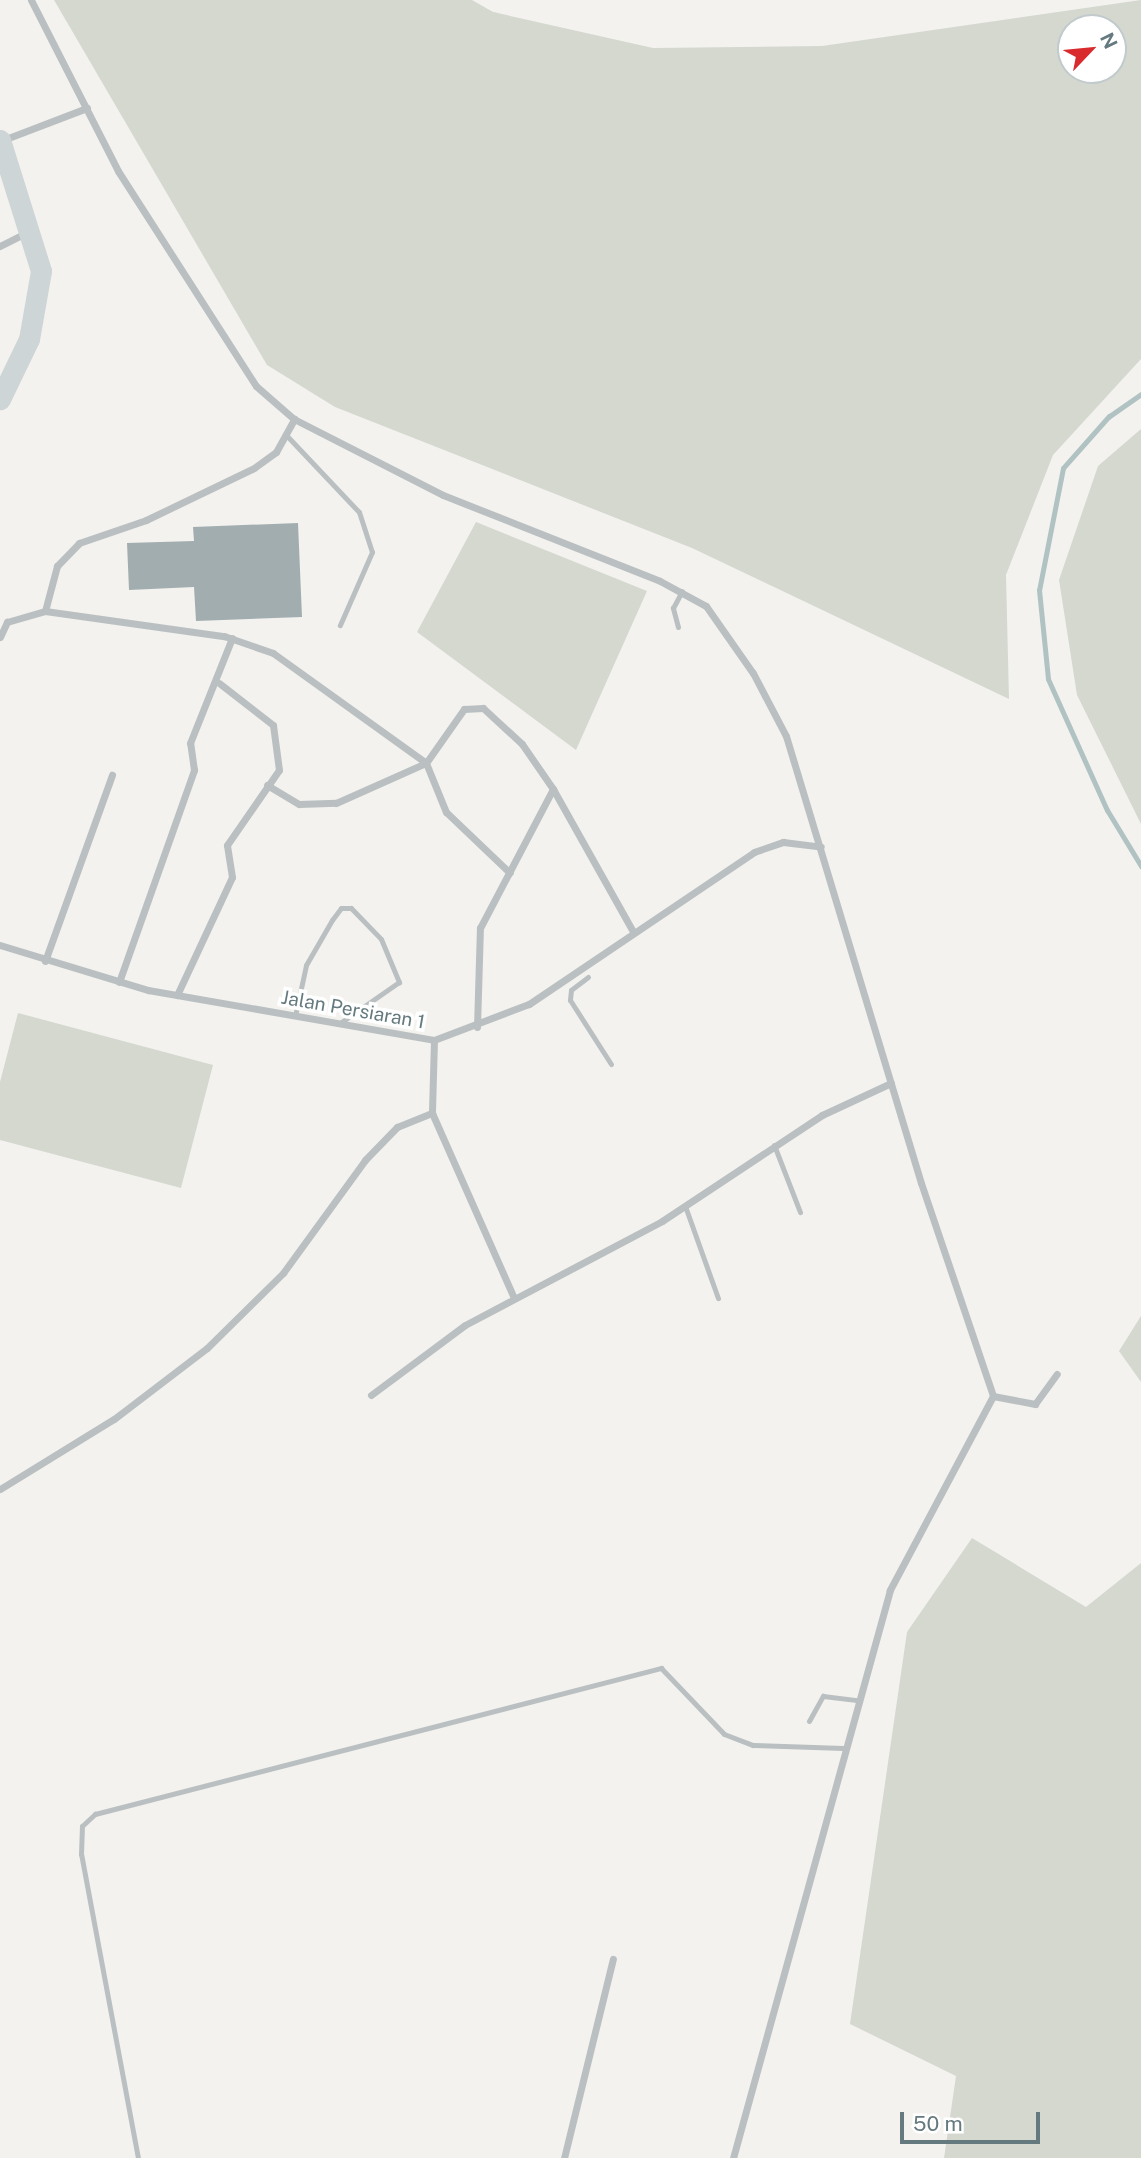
<!DOCTYPE html>
<html>
<head>
<meta charset="utf-8">
<style>
	body { margin:0 }
	#map { position:relative; width:1141px; height:2158px; overflow:hidden; background:#f3f2ef; font-family:"Public Sans",sans-serif }
	div>[style] { position:absolute }
	.green>* { inset:0; background:#d4d8cf }
	.stream>* { height:5px; margin:-2.5px; padding:0 2.5px; transform-origin:2.5px; border-radius:2.5px; background:#b0c2c2 }
	.building>* { inset:0; background:#a2adaf }
	.service>* { height:5px; margin:-2.5px; padding:0 2.5px; transform-origin:2.5px; border-radius:2.5px; background:#bac0c1 }
	.minor>* { height:7px; margin:-3.5px; padding:0 3.5px; transform-origin:3.5px; border-radius:3.5px; background:#bac0c1 }
	.secondary>* { height:21px; margin:-10.5px; padding:0 10.5px; transform-origin:10.5px; border-radius:10.5px; background:#ced5d6 }
	span { translate:-50% -50%; white-space:nowrap; text-align:center; line-height:1.15; -webkit-text-stroke:7px #fff; paint-order:stroke }
	.street-label { font-size:19px; color:#647a7f }
	.north { position:absolute; left:1057px; top:14px; width:70px; height:70px; box-sizing:border-box; background:#fff; border:2px solid #c1cacc; border-radius:50%; rotate:64deg; font-size:19px; font-weight:700; line-height:28px; text-align:center; color:#647a7f }
	.north::after { content:''; display:block; margin:auto; width:24px; height:32px; background:#d92a2d; clip-path:polygon(50% 0,100% 100%,50% 72%,0 100%) }
	.scale { position:absolute; left:900px; top:2112px; width:140px; height:32px; box-sizing:border-box; border:4px solid #647a7f; border-top:0; padding-left:9px; font-size:21px; line-height:24px; white-space:nowrap; color:#647a7f; -webkit-text-stroke:5px #fff; paint-order:stroke }
</style>
</head>
<body>
<div id="map">
	<div class="green">
		<i style="clip-path:polygon(evenodd,54px 0,472px 0,493px 12px,653px 48px,822px 46px,1141px 0,1141px 359px,1053px 455px,1006px 575px,1009px 699px,692px 548px,335px 407px,267px 365px,54px 0,1071px 28px,1113px 28px,1113px 70px,1071px 70px,1071px 28px)"></i>
		<i style="clip-path:polygon(1141px 429px,1141px 824px,1077px 695px,1059px 580px,1098px 466px)"></i>
		<i style="clip-path:polygon(476px 522px,647px 591px,576px 750px,417px 632px)"></i>
		<i style="clip-path:polygon(18px 1013px,213px 1065px,181px 1188px,0 1140px,0 1082px)"></i>
		<i style="clip-path:polygon(1141px 1316px,1141px 1382px,1119px 1351px)"></i>
		<i style="clip-path:polygon(972px 1538px,1086px 1607px,1141px 1563px,1141px 2158px,944px 2158px,956px 2076px,850px 2024px,907px 1632px)"></i>
	</div>
	<div class="stream">
		<i style="left:1141px;top:394px;width:39px;rotate:145deg"></i>
		<i style="left:1109px;top:416px;width:69px;rotate:131.5deg"></i>
		<i style="left:1063px;top:468px;width:124px;rotate:101.1deg"></i>
		<i style="left:1039px;top:590px;width:89px;rotate:84.2deg"></i>
		<i style="left:1048px;top:679px;width:144px;rotate:65.8deg"></i>
		<i style="left:1107px;top:810px;width:66px;rotate:58.7deg"></i>
	</div>
	<div class="building">
		<i style="clip-path:polygon(298px 523px,302px 617px,196px 621px,194px 587px,129px 590px,127px 543px,194px 541px,193px 527px)"></i>
	</div>
	<div class="service">
		<i style="left:288px;top:437px;width:103px;rotate:46.6deg"></i>
		<i style="left:359px;top:512px;width:42px;rotate:72deg"></i>
		<i style="left:372px;top:552px;width:80px;rotate:113.7deg"></i>
		<i style="left:678px;top:627px;width:20px;rotate:-105deg"></i>
		<i style="left:673px;top:608px;width:19px;rotate:-62deg"></i>
		<i style="left:588px;top:977px;width:21px;rotate:143deg"></i>
		<i style="left:571px;top:990px;width:10px;rotate:96deg"></i>
		<i style="left:570px;top:1000px;width:76px;rotate:57.4deg"></i>
		<i style="left:295px;top:1016px;width:52px;rotate:-77.8deg"></i>
		<i style="left:306px;top:965px;width:52px;rotate:-60deg"></i>
		<i style="left:332px;top:920px;width:15px;rotate:-53deg"></i>
		<i style="left:341px;top:908px;width:10px"></i>
		<i style="left:351px;top:908px;width:43px;rotate:45.9deg"></i>
		<i style="left:381px;top:939px;width:47px;rotate:67.3deg"></i>
		<i style="left:399px;top:982px;width:72px;rotate:145.2deg"></i>
		<i style="left:774px;top:1145px;width:72px;rotate:68.8deg"></i>
		<i style="left:685px;top:1206px;width:98px;rotate:70.3deg"></i>
		<i style="left:809px;top:1721px;width:29px;rotate:-61deg"></i>
		<i style="left:823px;top:1696px;width:34px;rotate:7deg"></i>
		<i style="left:138px;top:2158px;width:309px;rotate:-100.6deg"></i>
		<i style="left:81px;top:1854px;width:28px;rotate:-88deg"></i>
		<i style="left:82px;top:1826px;width:18px;rotate:-43deg"></i>
		<i style="left:95px;top:1814px;width:585px;rotate:-14.46deg"></i>
		<i style="left:661px;top:1668px;width:91px;rotate:46.3deg"></i>
		<i style="left:724px;top:1734px;width:31px;rotate:21deg"></i>
		<i style="left:753px;top:1745px;width:90px;rotate:1.9deg"></i>
	</div>
	<div class="minor">
		<i style="left:31px;top:0;width:192px;rotate:63deg"></i>
		<i style="left:118px;top:171px;width:255px;rotate:57.3deg"></i>
		<i style="left:256px;top:386px;width:50px;rotate:41deg"></i>
		<i style="left:294px;top:419px;width:167px;rotate:27deg"></i>
		<i style="left:443px;top:495px;width:233px;rotate:21.6deg"></i>
		<i style="left:660px;top:581px;width:52px;rotate:28.5deg"></i>
		<i style="left:706px;top:606px;width:82px;rotate:55deg"></i>
		<i style="left:753px;top:673px;width:71px;rotate:62.4deg"></i>
		<i style="left:786px;top:736px;width:467px;rotate:73.2deg"></i>
		<i style="left:921px;top:1183px;width:225px;rotate:71.3deg"></i>
		<i style="left:993px;top:1396px;width:220px;rotate:118deg"></i>
		<i style="left:890px;top:1590px;width:589px;rotate:105.45deg"></i>
		<i style="left:3px;top:140px;width:90px;rotate:-20.9deg"></i>
		<i style="left:0;top:246px;width:28px;rotate:-27deg"></i>
		<i style="left:45px;top:611px;width:181px;rotate:8deg"></i>
		<i style="left:224px;top:636px;width:52px;rotate:19.1deg"></i>
		<i style="left:273px;top:653px;width:188px;rotate:35.7deg"></i>
		<i style="left:426px;top:763px;width:53px;rotate:67.8deg"></i>
		<i style="left:446px;top:812px;width:88px;rotate:43.6deg"></i>
		<i style="left:0;top:637px;width:17px;rotate:-65deg"></i>
		<i style="left:7px;top:622px;width:40px;rotate:-16deg"></i>
		<i style="left:45px;top:611px;width:47px;rotate:-75.1deg"></i>
		<i style="left:57px;top:566px;width:32px;rotate:-46deg"></i>
		<i style="left:79px;top:543px;width:71px;rotate:-18.9deg"></i>
		<i style="left:146px;top:520px;width:120px;rotate:-25.7deg"></i>
		<i style="left:254px;top:468px;width:27px;rotate:-36deg"></i>
		<i style="left:276px;top:452px;width:38px;rotate:-61deg"></i>
		<i style="left:267px;top:785px;width:37px;rotate:31deg"></i>
		<i style="left:299px;top:804px;width:37px;rotate:-2deg"></i>
		<i style="left:336px;top:803px;width:98px;rotate:-24deg"></i>
		<i style="left:426px;top:763px;width:66px;rotate:-54.9deg"></i>
		<i style="left:464px;top:709px;width:19px;rotate:-3deg"></i>
		<i style="left:483px;top:708px;width:53px;rotate:42.7deg"></i>
		<i style="left:522px;top:744px;width:55px;rotate:55.4deg"></i>
		<i style="left:553px;top:789px;width:162px;rotate:60.7deg"></i>
		<i style="left:0;top:945px;width:155px;rotate:16.9deg"></i>
		<i style="left:148px;top:990px;width:290px;rotate:9.9deg"></i>
		<i style="left:434px;top:1040px;width:102px;rotate:-20.8deg"></i>
		<i style="left:529px;top:1004px;width:272px;rotate:-34deg"></i>
		<i style="left:754px;top:852px;width:31px;rotate:-19deg"></i>
		<i style="left:783px;top:842px;width:38px;rotate:7deg"></i>
		<i style="left:45px;top:961px;width:198px;rotate:-70.2deg"></i>
		<i style="left:119px;top:982px;width:225px;rotate:-70.5deg"></i>
		<i style="left:194px;top:770px;width:27px;rotate:-98deg"></i>
		<i style="left:190px;top:743px;width:113px;rotate:-68.2deg"></i>
		<i style="left:177px;top:995px;width:130px;rotate:-65deg"></i>
		<i style="left:232px;top:877px;width:32px;rotate:-99deg"></i>
		<i style="left:227px;top:845px;width:91px;rotate:-55.3deg"></i>
		<i style="left:279px;top:770px;width:45px;rotate:-97.6deg"></i>
		<i style="left:273px;top:725px;width:68px;rotate:-142.1deg"></i>
		<i style="left:477px;top:1027px;width:99px;rotate:-88.3deg"></i>
		<i style="left:480px;top:928px;width:157px;rotate:-62.3deg"></i>
		<i style="left:434px;top:1040px;width:73px;rotate:91.6deg"></i>
		<i style="left:432px;top:1113px;width:202px;rotate:66.1deg"></i>
		<i style="left:371px;top:1395px;width:117px;rotate:-36.7deg"></i>
		<i style="left:465px;top:1325px;width:223px;rotate:-27.8deg"></i>
		<i style="left:662px;top:1221px;width:192px;rotate:-33.5deg"></i>
		<i style="left:822px;top:1115px;width:76px;rotate:-24.9deg"></i>
		<i style="left:993px;top:1396px;width:43px;rotate:10.8deg"></i>
		<i style="left:1035px;top:1404px;width:37px;rotate:-54deg"></i>
		<i style="left:0;top:1489px;width:134px;rotate:-31.6deg"></i>
		<i style="left:114px;top:1419px;width:117px;rotate:-37.4deg"></i>
		<i style="left:207px;top:1348px;width:107px;rotate:-44.6deg"></i>
		<i style="left:283px;top:1273px;width:140px;rotate:-54deg"></i>
		<i style="left:365px;top:1160px;width:46px;rotate:-45.9deg"></i>
		<i style="left:397px;top:1127px;width:38px;rotate:-22deg"></i>
		<i style="left:564px;top:2158px;width:205px;rotate:-76.2deg"></i>
	</div>
	<div class="secondary">
		<i style="left:0;top:140px;width:137px;rotate:72.6deg"></i>
		<i style="left:41px;top:271px;width:69px;rotate:100deg"></i>
		<i style="left:29px;top:339px;width:67px;rotate:115.8deg"></i>
	</div>
	<div class="street-label">
		<span style="left:353px;top:1010px;rotate:10deg">Jalan Persiaran 1</span>
	</div>
	<div class="north">N</div>
	<div class="scale">50 m</div>
</div>
</body>
</html>
